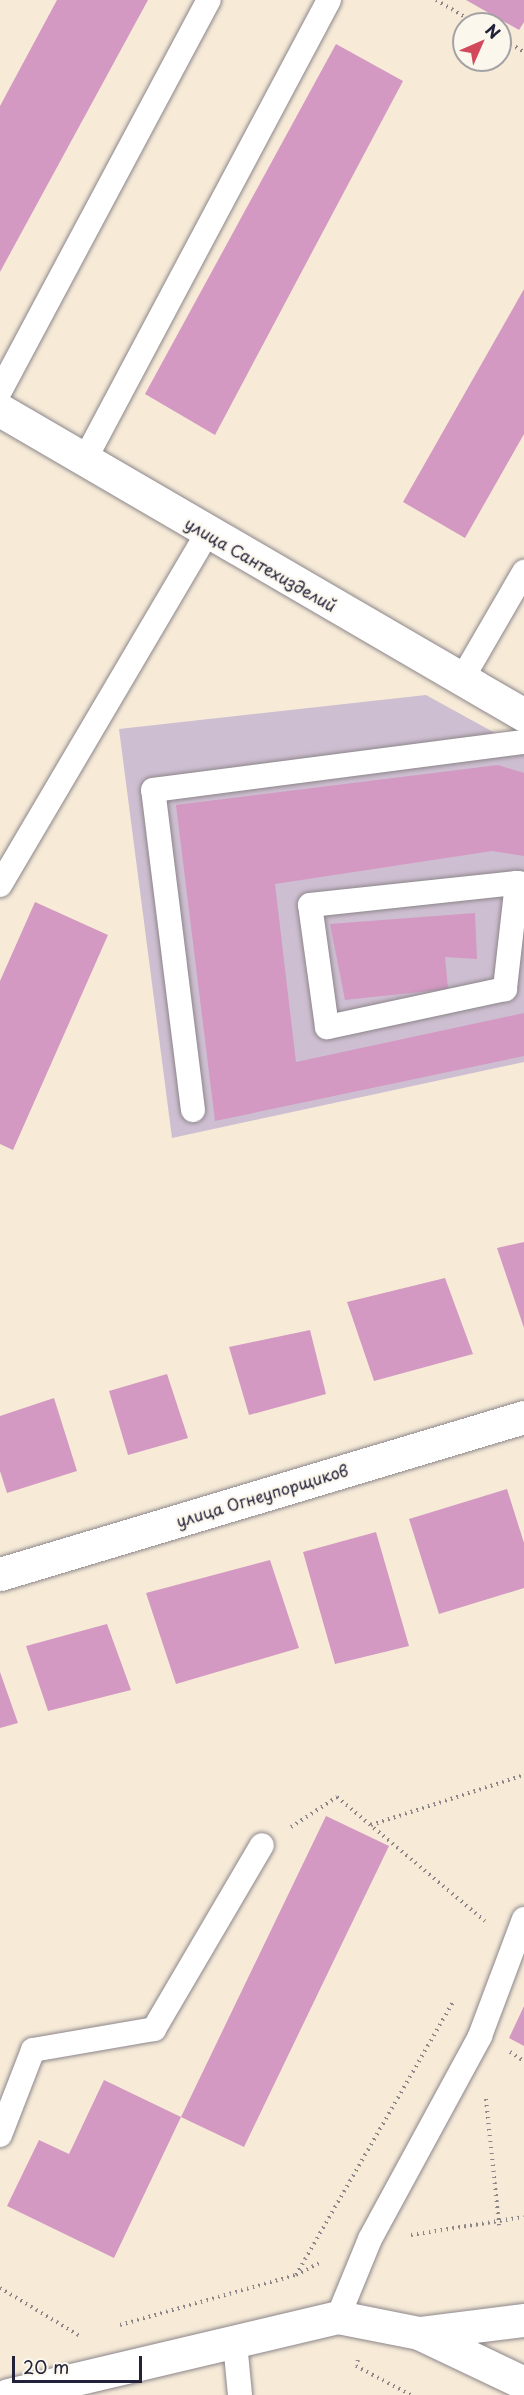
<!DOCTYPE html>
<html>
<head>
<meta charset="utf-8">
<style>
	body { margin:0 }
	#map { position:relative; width:524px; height:2395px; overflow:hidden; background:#f7ebd8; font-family:"Playpen Sans",sans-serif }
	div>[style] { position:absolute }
	.industrial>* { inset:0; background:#cebed1 }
	.building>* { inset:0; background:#d399c2 }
	.path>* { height:4px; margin-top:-2px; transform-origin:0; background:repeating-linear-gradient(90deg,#8c868a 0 1.5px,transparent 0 6px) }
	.roads { filter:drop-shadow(0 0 2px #8c868a) drop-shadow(0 0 2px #8c868a) }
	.service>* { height:24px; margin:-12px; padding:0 12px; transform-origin:12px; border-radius:12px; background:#fff }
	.minor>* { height:33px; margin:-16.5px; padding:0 16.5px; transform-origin:16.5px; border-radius:16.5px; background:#fff }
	span { translate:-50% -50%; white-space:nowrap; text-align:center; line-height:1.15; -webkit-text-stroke:4.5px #fbf7ec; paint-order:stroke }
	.street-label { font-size:16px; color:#22223b }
	.north { position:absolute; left:452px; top:12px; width:60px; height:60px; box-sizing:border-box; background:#fbf7ec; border:2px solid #a4a2a5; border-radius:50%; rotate:45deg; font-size:16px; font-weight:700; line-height:24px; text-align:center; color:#22223b }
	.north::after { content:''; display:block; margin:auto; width:21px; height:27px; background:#d1495b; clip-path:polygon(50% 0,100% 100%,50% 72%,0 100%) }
	.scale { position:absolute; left:12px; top:2356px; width:130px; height:27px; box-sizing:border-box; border:3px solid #22223b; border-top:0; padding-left:8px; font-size:18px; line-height:21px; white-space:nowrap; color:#22223b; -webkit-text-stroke:4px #fbf7ec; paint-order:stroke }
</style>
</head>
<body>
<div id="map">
	<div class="industrial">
		<i style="clip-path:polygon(426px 695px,524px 749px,524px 1062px,172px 1138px,119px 729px)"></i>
	</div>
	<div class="building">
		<i style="clip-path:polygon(57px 0,148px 0,0 272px,0 106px)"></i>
		<i style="clip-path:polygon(466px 0,524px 0,524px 22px,519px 30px)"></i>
		<i style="clip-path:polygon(336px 44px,403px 81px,215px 435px,145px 394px)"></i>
		<i style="clip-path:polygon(524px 289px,524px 434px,465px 538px,403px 502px)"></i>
		<i style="clip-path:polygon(498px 765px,524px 773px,524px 856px,492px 851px,275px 884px,296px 1062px,524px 1013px,524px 1056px,215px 1121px,176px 805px)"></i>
		<i style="clip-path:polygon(35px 902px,108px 935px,13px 1150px,0 1144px,0 981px)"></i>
		<i style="clip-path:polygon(475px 913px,477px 959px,445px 957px,448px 989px,345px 1000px,330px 924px)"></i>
		<i style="clip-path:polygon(524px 1242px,524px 1328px,497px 1248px)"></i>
		<i style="clip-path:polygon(445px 1278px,473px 1354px,374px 1381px,347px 1302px)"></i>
		<i style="clip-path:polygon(310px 1330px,326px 1394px,249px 1415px,229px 1347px)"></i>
		<i style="clip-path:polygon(167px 1374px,188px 1438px,128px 1455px,109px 1391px)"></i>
		<i style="clip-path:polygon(54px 1398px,77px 1471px,7px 1493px,0 1471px,0 1416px)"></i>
		<i style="clip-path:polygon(507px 1489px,524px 1543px,524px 1588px,439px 1614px,409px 1519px)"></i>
		<i style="clip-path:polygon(376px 1532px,409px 1646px,335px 1664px,303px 1552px)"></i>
		<i style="clip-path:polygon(270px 1560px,299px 1648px,176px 1684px,146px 1593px)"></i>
		<i style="clip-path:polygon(107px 1624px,131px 1690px,48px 1711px,26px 1646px)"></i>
		<i style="clip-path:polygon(0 1672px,18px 1723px,0 1728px)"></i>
		<i style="clip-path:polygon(326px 1816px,389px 1846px,244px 2147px,181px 2117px)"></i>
		<i style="clip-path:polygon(524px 2006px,524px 2046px,509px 2038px)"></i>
		<i style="clip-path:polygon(104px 2080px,181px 2117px,114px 2258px,7px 2206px,39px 2140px,69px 2154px)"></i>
	</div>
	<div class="path">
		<i style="left:436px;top:0;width:48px;rotate:30.3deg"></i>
		<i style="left:500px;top:38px;width:28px;rotate:30deg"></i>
		<i style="left:371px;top:1825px;width:161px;rotate:-18.1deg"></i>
		<i style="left:291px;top:1827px;width:55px;rotate:-33.1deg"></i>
		<i style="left:337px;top:1797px;width:193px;rotate:40deg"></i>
		<i style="left:510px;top:2052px;width:17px;rotate:33deg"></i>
		<i style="left:486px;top:2099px;width:127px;rotate:84.1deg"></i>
		<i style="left:411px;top:2235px;width:114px;rotate:-9.1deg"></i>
		<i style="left:296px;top:2275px;width:317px;rotate:-60.1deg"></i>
		<i style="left:0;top:2288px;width:93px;rotate:31deg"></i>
		<i style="left:120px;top:2325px;width:183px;rotate:-15.9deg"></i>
		<i style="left:296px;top:2275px;width:29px;rotate:-27deg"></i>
		<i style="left:358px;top:2360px;width:6px;rotate:108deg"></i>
		<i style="left:356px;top:2366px;width:62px;rotate:27.8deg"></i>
	</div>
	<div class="roads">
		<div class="service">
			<i style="left:0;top:391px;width:443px;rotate:-61.9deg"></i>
			<i style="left:84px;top:461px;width:522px;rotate:-62.01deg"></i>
			<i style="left:462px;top:679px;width:124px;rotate:-59.9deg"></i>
			<i style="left:517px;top:883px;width:107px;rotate:96.5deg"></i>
			<i style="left:505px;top:989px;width:182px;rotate:167.9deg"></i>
			<i style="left:327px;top:1027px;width:123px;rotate:-97.9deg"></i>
			<i style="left:310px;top:905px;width:208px;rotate:-6.1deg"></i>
			<i style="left:517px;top:883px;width:7px;rotate:8deg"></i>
			<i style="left:0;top:885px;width:407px;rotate:-59.5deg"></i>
			<i style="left:193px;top:1110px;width:322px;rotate:-97.1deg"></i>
			<i style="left:153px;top:790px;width:374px;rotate:-7.4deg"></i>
			<i style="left:0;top:2135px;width:91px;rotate:-68.8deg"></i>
			<i style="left:33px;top:2050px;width:123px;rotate:-9.8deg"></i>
			<i style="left:154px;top:2029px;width:213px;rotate:-59.6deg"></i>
			<i style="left:338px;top:2317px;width:84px;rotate:-67.7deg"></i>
			<i style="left:370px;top:2239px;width:231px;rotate:-61.5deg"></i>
			<i style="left:480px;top:2036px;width:125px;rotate:-69.4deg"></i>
			<i style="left:235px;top:2343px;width:52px;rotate:84.5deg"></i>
		</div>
		<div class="minor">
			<i style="left:0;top:410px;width:606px;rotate:30.2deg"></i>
			<i style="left:0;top:1574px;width:547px;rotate:-16.68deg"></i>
			<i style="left:419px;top:2333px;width:106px;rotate:-7.1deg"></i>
			<i style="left:8px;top:2395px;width:339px;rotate:-13.3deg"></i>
			<i style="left:338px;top:2317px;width:83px;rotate:11.2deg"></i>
			<i style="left:419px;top:2333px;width:116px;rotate:25.5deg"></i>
		</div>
	</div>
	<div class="street-label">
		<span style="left:261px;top:564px;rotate:30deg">улица Сантехизделий</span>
		<span style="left:262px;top:1495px;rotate:-17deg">улица Огнеупорщиков</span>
	</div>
	<div class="north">N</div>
	<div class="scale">20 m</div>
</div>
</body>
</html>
